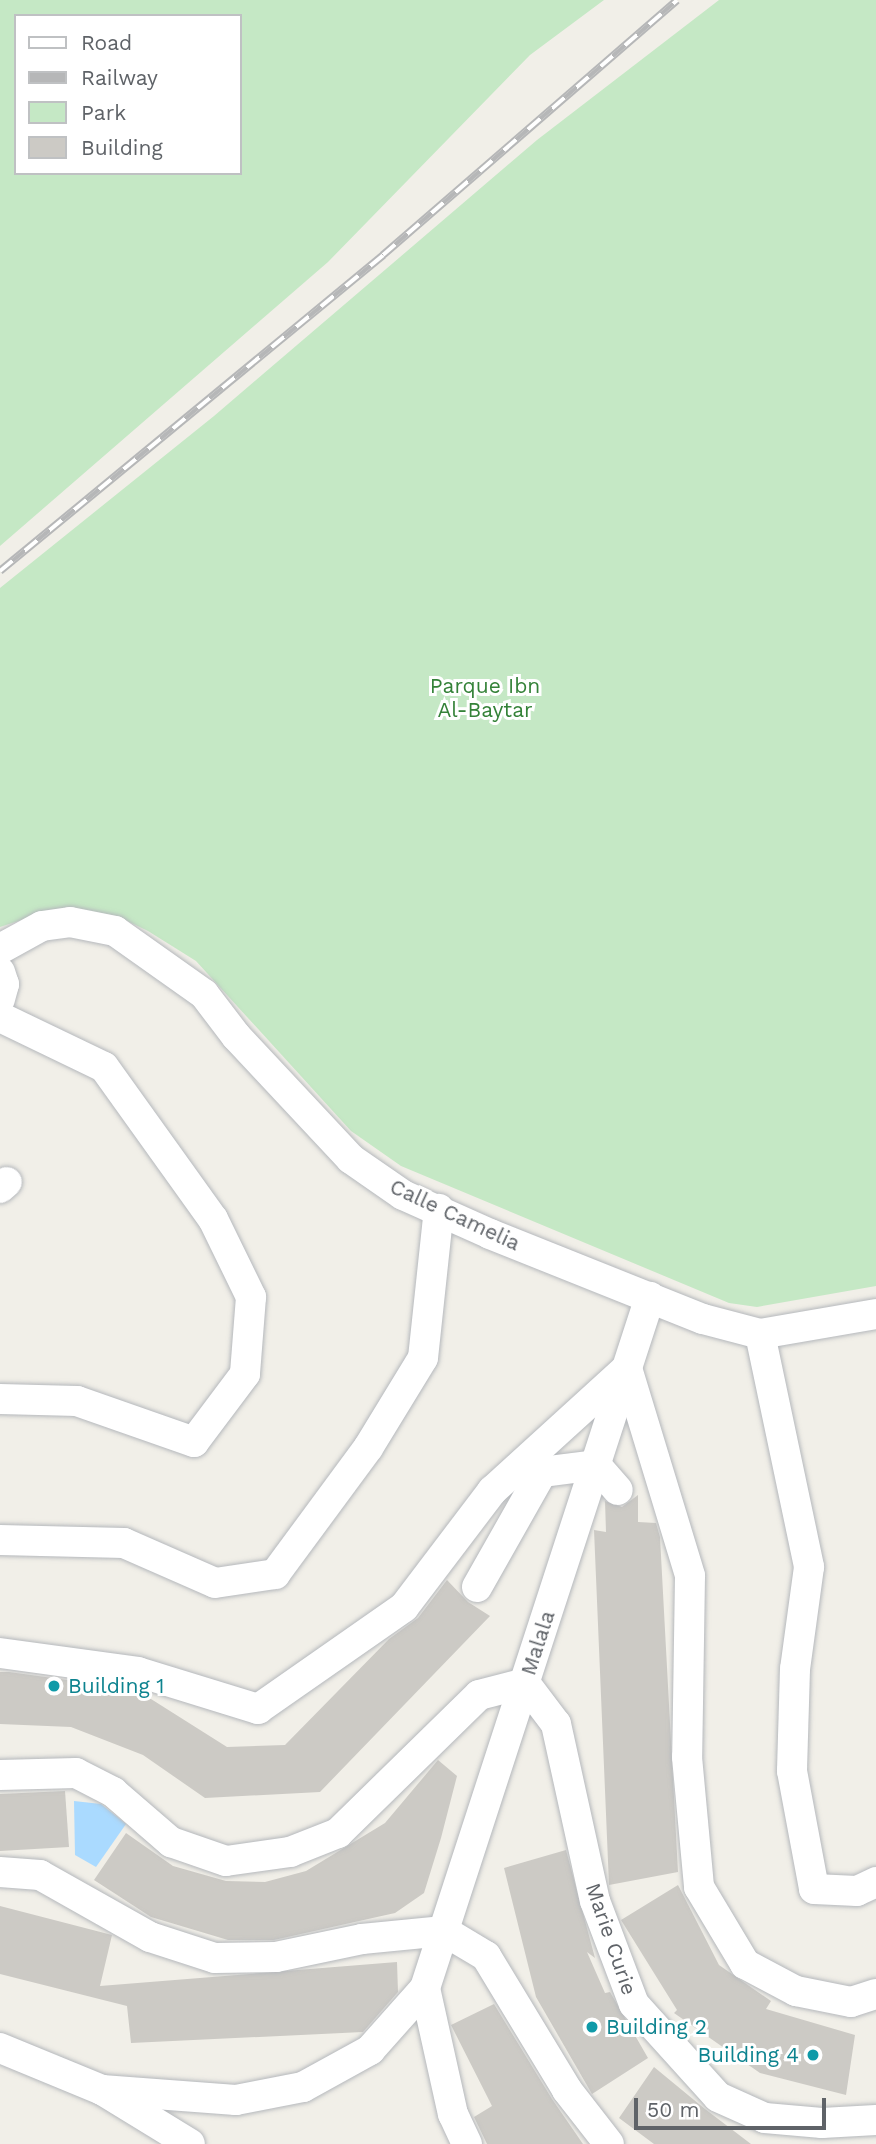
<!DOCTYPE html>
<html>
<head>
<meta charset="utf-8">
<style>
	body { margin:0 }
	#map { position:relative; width:876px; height:2144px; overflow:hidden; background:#f1efe8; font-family:"Work Sans",sans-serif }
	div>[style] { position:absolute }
	.green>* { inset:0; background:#c5e8c5 }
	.water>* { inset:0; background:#aadaff }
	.building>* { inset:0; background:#cccac5 }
	.roads { filter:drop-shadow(0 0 2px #b5b8bc) drop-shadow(0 0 2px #b5b8bc) }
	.minor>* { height:30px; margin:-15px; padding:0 15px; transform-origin:15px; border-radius:15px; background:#fff }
	.rail>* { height:8px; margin-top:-4px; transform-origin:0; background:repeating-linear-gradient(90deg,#fff 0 16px,#b6b7b8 0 32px); box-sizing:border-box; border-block:2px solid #b6b7b8 }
	.dots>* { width:19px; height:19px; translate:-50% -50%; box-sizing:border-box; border:4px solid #fff; border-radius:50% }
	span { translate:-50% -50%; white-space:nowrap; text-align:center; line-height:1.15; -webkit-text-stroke:6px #fff; paint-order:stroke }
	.park-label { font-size:21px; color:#348238 }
	.street-label { font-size:21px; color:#5f6368 }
	.culture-label { font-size:21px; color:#0d838f }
	.left { translate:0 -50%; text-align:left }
	.right { translate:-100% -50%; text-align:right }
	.legend { position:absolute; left:14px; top:14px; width:228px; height:161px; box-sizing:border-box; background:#fff; border:2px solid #bfc1c3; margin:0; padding:9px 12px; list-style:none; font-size:21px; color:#5f6368 }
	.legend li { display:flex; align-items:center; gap:14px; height:35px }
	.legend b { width:35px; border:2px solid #bfc1c3 }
	.scale { position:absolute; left:634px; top:2098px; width:192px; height:32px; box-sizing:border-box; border:4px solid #5f6368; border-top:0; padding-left:9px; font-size:21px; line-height:24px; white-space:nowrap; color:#5f6368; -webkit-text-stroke:5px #fff; paint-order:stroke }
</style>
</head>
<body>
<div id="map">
	<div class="green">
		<i style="clip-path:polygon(evenodd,0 0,604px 0,530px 55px,328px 262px,0 546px,0 0,16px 16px,240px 16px,240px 173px,16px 173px,16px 16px)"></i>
		<i style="clip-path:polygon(719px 0,876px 0,876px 1286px,757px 1307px,729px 1303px,401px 1166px,351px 1131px,196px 961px,148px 931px,117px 916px,83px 910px,49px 911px,0 927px,0 588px,214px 416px,537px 140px)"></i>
	</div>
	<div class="water">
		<i style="clip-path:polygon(74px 1801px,101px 1804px,126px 1824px,96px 1867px,75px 1855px)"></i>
	</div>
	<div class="building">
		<i style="clip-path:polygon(638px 1495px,638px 1522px,656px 1523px,660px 1537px,678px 1872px,609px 1885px,594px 1530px,606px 1532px,605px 1501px,622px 1507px)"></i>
		<i style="clip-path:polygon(447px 1580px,468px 1602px,490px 1616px,320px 1792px,205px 1798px,143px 1755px,71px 1727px,0 1724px,0 1672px,9px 1672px,104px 1685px,151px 1699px,227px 1747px,285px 1745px,389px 1639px,418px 1618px)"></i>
		<i style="clip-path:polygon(438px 1760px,457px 1776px,441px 1838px,424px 1893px,395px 1913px,274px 1940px,228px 1940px,151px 1917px,94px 1880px,126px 1833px,173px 1866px,226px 1881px,265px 1882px,306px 1871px,385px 1823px)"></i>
		<i style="clip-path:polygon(65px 1791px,69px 1847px,0 1851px,0 1794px)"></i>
		<i style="clip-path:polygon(566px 1850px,595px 1958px,587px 1952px,605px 1993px,610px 1992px,648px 2058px,592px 2094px,536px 1997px,504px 1868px)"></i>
		<i style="clip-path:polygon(678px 1885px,719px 1965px,771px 2001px,766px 2009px,855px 2035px,846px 2095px,760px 2073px,674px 2013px,677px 2010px,621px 1920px)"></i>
		<i style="clip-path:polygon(0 1906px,112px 1935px,100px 1986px,397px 1962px,398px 1992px,363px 2032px,131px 2043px,127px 2006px,0 1974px)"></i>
		<i style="clip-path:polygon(494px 2004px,552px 2099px,583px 2144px,487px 2144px,474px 2117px,492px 2106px,451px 2025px)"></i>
		<i style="clip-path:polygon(654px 2067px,705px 2109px,751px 2144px,654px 2144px,619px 2118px)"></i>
	</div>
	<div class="roads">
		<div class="minor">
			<i style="left:0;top:949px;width:48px;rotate:-28.7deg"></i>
			<i style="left:42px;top:926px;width:28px;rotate:-8deg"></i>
			<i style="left:70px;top:922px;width:46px;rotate:11.3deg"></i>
			<i style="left:115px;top:931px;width:109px;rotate:35.3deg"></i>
			<i style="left:204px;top:994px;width:53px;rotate:52.7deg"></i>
			<i style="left:236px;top:1036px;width:168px;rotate:46.9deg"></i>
			<i style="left:351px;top:1159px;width:63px;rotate:34.7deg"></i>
			<i style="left:403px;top:1195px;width:95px;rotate:24.1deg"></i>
			<i style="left:490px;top:1234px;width:229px;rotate:21.8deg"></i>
			<i style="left:703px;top:1319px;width:59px;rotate:14.7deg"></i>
			<i style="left:760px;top:1334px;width:118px;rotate:-9.8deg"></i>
			<i style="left:0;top:972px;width:13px;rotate:72deg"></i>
			<i style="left:4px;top:984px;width:16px;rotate:105deg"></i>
			<i style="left:0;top:1017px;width:115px;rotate:25.7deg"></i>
			<i style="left:104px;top:1067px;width:187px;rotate:54.4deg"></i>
			<i style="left:213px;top:1219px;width:87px;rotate:64deg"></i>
			<i style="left:251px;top:1297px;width:77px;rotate:94.5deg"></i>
			<i style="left:245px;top:1374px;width:85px;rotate:126.9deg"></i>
			<i style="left:194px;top:1442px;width:124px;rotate:-160.7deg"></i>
			<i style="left:77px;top:1401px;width:77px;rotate:-178.5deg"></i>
			<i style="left:0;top:1188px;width:9px;rotate:-41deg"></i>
			<i style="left:760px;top:1334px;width:238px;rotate:78.1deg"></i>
			<i style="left:809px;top:1567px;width:103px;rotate:97.8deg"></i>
			<i style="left:795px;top:1669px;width:102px;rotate:91.7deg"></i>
			<i style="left:792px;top:1771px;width:120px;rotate:79.4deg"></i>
			<i style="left:814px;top:1889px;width:43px;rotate:2.7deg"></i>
			<i style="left:857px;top:1891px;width:21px;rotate:-25deg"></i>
			<i style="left:0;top:1540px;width:124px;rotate:1.4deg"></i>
			<i style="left:124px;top:1543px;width:99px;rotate:23.7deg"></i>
			<i style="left:215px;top:1583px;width:61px;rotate:-8.5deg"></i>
			<i style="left:275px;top:1574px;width:157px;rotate:-53.6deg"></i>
			<i style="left:368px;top:1448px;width:105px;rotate:-58.6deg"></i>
			<i style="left:423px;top:1358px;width:150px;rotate:-83.9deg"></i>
			<i style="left:477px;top:1587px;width:132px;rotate:-60.5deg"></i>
			<i style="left:542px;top:1472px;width:54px;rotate:-7.4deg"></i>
			<i style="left:596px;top:1465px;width:33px;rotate:49deg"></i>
			<i style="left:0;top:1653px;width:139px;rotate:7.8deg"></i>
			<i style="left:138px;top:1672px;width:126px;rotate:17.1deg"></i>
			<i style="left:258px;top:1709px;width:178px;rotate:-34.9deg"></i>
			<i style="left:404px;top:1607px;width:146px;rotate:-52.8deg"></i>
			<i style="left:492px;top:1491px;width:183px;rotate:-42.3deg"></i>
			<i style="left:627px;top:1368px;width:217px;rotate:73.1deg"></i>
			<i style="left:690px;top:1576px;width:181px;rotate:90.9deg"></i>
			<i style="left:687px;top:1757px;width:131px;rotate:84.7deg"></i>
			<i style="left:699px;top:1887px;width:90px;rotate:59.1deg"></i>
			<i style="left:745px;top:1964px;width:58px;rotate:27.9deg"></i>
			<i style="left:796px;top:1991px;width:56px;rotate:11.3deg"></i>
			<i style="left:851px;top:2002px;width:26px;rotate:-18deg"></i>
			<i style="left:0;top:1775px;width:76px;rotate:-1.5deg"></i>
			<i style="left:76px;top:1773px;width:42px;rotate:27.2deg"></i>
			<i style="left:113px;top:1792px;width:77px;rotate:40.8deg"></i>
			<i style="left:171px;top:1842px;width:58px;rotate:19.1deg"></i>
			<i style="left:226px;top:1861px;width:65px;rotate:-8deg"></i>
			<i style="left:290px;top:1852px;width:52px;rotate:-21.6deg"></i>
			<i style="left:338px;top:1833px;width:197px;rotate:-44.4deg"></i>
			<i style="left:479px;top:1695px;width:48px;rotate:-14.6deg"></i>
			<i style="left:525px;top:1683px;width:51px;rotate:52.9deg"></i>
			<i style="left:556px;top:1724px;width:181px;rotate:77.6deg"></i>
			<i style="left:595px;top:1901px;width:110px;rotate:69.3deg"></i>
			<i style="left:634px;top:2004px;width:125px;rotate:47.9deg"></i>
			<i style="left:718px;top:2097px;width:51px;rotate:24.1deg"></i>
			<i style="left:765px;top:2118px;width:57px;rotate:5deg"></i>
			<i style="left:822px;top:2123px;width:54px;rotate:-3.2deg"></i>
			<i style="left:0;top:1872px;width:40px;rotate:4.3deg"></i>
			<i style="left:40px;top:1875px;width:126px;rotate:29.4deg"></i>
			<i style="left:150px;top:1937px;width:68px;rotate:17.9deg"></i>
			<i style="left:215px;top:1958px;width:61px;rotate:-0.9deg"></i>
			<i style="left:276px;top:1957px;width:88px;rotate:-11.8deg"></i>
			<i style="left:362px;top:1939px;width:82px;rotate:-5.6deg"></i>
			<i style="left:444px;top:1931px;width:49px;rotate:30.8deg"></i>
			<i style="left:486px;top:1956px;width:157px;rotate:58.8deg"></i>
			<i style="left:567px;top:2090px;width:68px;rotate:52.1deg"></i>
			<i style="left:425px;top:1988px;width:727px;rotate:-71.96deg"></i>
			<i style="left:0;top:2048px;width:110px;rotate:22.4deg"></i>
			<i style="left:102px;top:2090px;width:103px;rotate:31.5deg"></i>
			<i style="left:102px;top:2090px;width:134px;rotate:4.3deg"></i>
			<i style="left:236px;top:2100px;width:68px;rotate:-11deg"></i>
			<i style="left:303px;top:2087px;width:77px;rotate:-28.9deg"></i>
			<i style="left:370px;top:2050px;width:83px;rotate:-48.4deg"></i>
			<i style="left:425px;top:1988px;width:129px;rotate:77.5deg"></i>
			<i style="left:453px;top:2114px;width:33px;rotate:65deg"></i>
		</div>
	</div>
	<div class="rail">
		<i style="left:0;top:571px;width:497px;rotate:-39.5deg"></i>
		<i style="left:383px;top:255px;width:389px;rotate:-40.9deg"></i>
	</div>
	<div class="dots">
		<i style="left:54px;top:1686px;background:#0f9aa8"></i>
		<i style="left:592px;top:2027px;background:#0f9aa8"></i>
		<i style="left:813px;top:2055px;background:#0f9aa8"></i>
	</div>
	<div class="park-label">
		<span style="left:485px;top:698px">Parque Ibn<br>Al-Baytar</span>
	</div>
	<div class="street-label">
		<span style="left:455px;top:1215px;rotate:25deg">Calle Camelia</span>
		<span style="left:538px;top:1643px;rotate:-72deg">Malala</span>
		<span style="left:611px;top:1939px;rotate:71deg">Marie Curie</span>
	</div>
	<div class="culture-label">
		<span class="left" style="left:68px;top:1686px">Building 1</span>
		<span class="left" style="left:606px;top:2027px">Building 2</span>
		<span class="right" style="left:799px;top:2055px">Building 4</span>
	</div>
	<ul class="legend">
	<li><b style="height:9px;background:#fff"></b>Road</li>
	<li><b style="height:9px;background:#b6b7b8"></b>Railway</li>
	<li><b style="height:19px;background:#c5e8c5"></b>Park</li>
	<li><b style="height:19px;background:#cccac5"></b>Building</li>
	</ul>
	<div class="scale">50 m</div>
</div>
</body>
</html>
